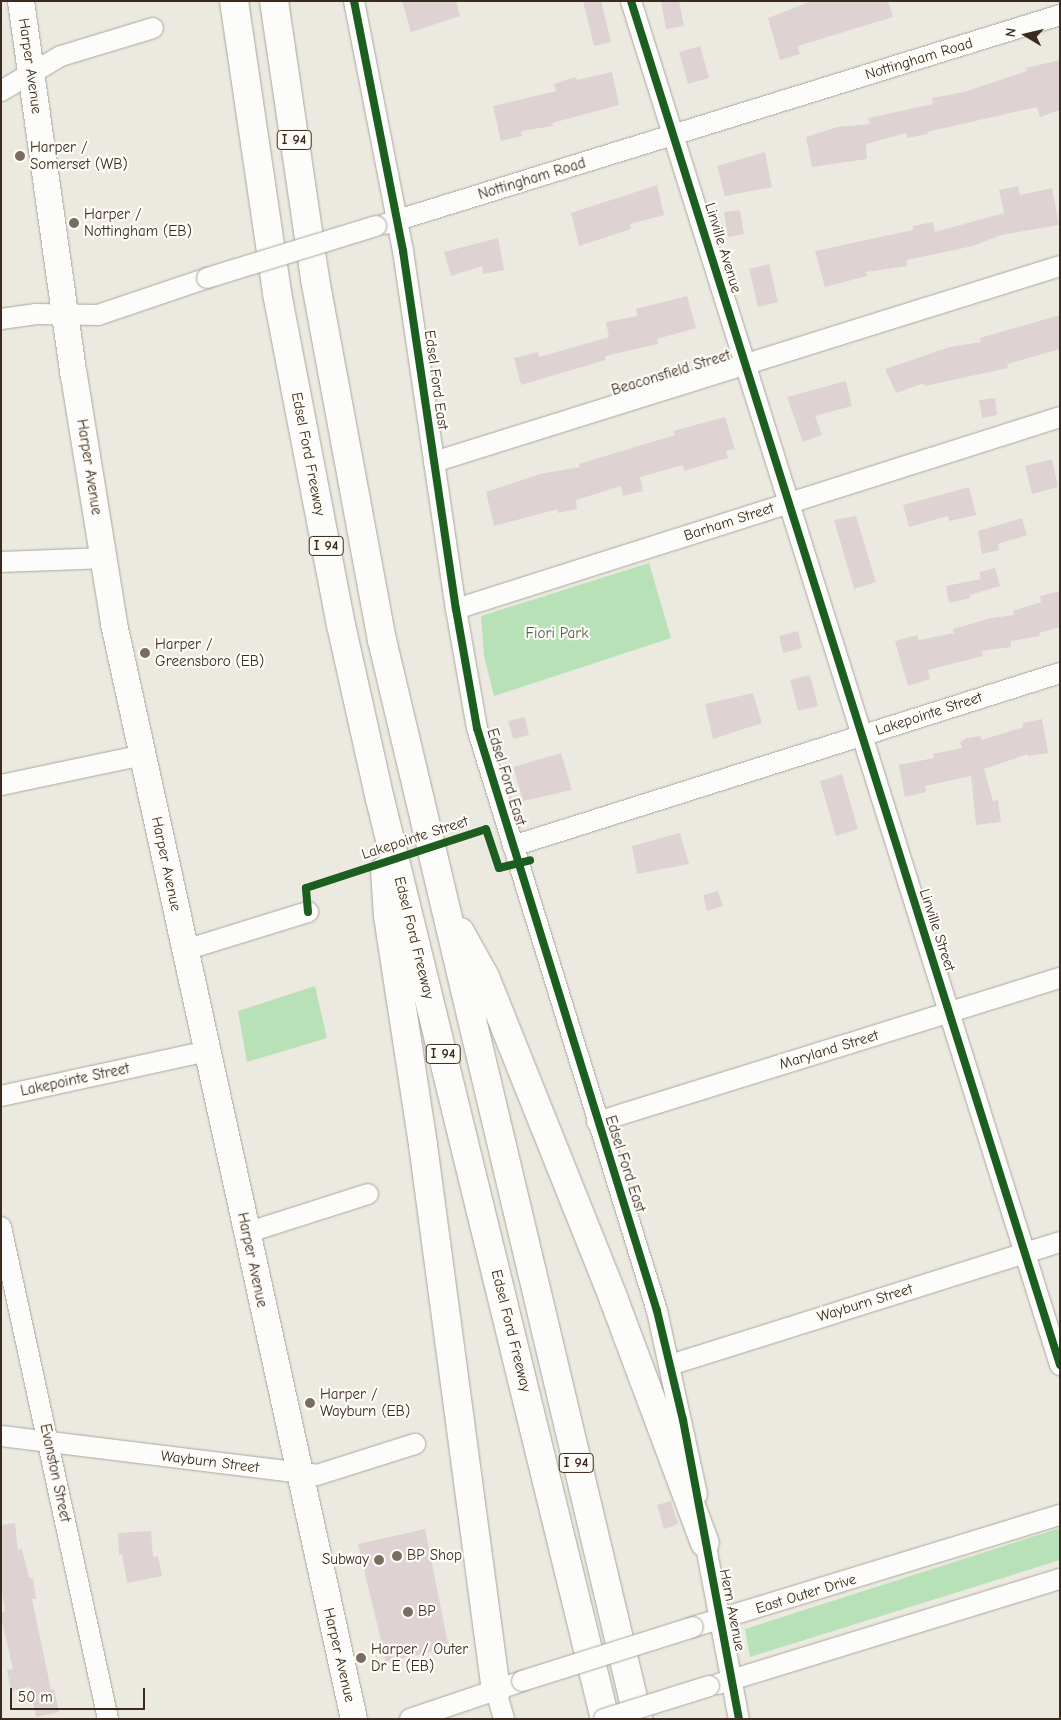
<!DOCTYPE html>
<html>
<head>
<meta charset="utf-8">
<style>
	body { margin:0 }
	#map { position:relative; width:1061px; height:1720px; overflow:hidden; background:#eceae0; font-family:"Comic Neue",sans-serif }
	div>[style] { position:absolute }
	.green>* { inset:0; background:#b9e1b7 }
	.building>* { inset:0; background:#ded2d2 }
	.roads { filter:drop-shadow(0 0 1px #a9a69f) drop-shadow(0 0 1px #a9a69f) }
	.minor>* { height:20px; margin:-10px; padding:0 10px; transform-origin:10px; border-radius:10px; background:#fcfcfa }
	.major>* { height:26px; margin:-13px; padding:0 13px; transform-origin:13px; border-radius:13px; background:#fcfcfa }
	.highway>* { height:28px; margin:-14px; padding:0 14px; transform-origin:14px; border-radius:14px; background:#fcfcfa }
	.bridges { filter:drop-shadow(0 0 1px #a9a69f) drop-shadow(0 0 1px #a9a69f) }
	.minor-bridge>* { height:20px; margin:-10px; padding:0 10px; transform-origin:10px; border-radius:10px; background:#fcfcfa }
	.cycleway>* { height:8px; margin:-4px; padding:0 4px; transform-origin:4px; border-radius:4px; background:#1b5e20 }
	.dots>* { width:14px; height:14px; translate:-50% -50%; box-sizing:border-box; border:2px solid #fdfcf7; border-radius:50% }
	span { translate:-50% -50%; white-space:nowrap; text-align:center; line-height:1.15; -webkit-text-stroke:4.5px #fdfcf7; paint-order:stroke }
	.shield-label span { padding:1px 4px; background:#fdfcf7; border:1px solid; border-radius:4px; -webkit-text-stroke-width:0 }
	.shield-label { font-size:14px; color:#3b2a1e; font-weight:700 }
	.street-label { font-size:15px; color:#3b2a1e }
	.poi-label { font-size:15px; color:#3b2a1e }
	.left { translate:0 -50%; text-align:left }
	.right { translate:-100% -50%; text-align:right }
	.park-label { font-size:15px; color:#545f42 }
	.frame { position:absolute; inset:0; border:2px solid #3b2a1e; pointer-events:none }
	.north { position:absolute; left:1001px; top:10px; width:50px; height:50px; -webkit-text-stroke:4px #fdfcf7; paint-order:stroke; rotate:279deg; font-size:14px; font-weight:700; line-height:20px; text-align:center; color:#3b2a1e }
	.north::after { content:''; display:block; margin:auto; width:18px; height:22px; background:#3b2a1e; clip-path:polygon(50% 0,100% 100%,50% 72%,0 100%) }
	.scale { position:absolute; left:10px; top:1688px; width:135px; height:22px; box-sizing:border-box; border:2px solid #3b2a1e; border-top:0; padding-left:6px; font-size:15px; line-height:18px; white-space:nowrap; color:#3b2a1e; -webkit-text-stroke:4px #fdfcf7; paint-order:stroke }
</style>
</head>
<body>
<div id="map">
	<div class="green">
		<i style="clip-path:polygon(649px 563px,671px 638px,494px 696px,484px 656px,481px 616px)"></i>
		<i style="clip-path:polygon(315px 986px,327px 1038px,247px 1062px,238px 1011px)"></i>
		<i style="clip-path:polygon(1060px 1528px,1060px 1560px,750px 1657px,745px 1629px)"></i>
	</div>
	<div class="building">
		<i style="clip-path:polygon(402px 1px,456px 1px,460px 16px,411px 32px)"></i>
		<i style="clip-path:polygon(583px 1px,601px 1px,611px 42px,594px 46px)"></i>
		<i style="clip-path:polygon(661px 1px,679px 1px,684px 26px,666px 29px)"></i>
		<i style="clip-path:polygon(812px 1px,888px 1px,893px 17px,798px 46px,800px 54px,780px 60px,768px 18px)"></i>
		<i style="clip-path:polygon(700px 46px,709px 78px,688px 84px,679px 52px)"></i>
		<i style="clip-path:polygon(1060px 60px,1060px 110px,1040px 117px,1037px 107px,927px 132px,928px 134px,907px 138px,906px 133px,866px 144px,867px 159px,812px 167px,806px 137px,837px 127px,870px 124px,868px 118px,933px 104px,932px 98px,964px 92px,1027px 71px,1026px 68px)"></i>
		<i style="clip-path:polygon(612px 72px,619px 105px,552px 123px,553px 126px,521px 131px,522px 136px,501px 141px,493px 106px,556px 91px,554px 84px,576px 77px,577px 80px)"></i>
		<i style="clip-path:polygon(765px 152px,772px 187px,725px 196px,717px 166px)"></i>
		<i style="clip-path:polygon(657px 185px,664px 215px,630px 224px,631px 229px,579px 246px,571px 213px)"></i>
		<i style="clip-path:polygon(1018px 186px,1020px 195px,1052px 188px,1059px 225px,1001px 235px,973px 246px,907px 260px,907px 266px,866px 272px,867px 276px,825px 287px,815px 251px,913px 230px,913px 226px,933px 222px,935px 232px,1004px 213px,999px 190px)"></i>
		<i style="clip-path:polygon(740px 210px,744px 234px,728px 237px,724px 212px)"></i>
		<i style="clip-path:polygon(498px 238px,504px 270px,483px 274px,482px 266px,451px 276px,444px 252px)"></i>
		<i style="clip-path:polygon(769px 264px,778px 302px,758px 307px,749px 269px)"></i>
		<i style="clip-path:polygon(687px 296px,696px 328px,657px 339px,658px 344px,605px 356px,605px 360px,521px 385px,514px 358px,538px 352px,539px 357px,609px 337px,606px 322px,637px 316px,636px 309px)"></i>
		<i style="clip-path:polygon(1060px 315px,1060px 349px,1007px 364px,1008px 368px,925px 386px,924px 383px,896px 393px,885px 369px,950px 347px,981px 342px,980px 338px)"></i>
		<i style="clip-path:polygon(846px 381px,852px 406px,815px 416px,822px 435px,803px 442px,787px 397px)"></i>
		<i style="clip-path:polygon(995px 398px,997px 415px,982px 418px,979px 400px)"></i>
		<i style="clip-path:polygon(725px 417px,735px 449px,726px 451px,728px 458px,684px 471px,683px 465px,640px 477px,643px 491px,623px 496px,621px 486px,576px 500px,577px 509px,558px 513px,558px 509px,494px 526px,486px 492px,540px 474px,580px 467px,579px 464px,675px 435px,673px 431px)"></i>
		<i style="clip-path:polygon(1052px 459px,1058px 487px,1032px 494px,1025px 466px)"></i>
		<i style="clip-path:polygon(969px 487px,976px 515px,949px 521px,948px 516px,909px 527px,903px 505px)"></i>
		<i style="clip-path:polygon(856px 516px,876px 582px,854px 589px,834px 520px)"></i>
		<i style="clip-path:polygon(1022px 518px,1027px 535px,998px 544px,999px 550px,982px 554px,978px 531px)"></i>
		<i style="clip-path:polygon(995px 568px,1000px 586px,970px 595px,970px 598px,949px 603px,946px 586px,981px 579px,979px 572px)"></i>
		<i style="clip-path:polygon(1060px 591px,1060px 627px,1039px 633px,1040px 636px,1011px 641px,1011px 647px,981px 651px,983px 656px,928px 670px,930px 679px,908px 686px,895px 641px,917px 635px,919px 640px,954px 633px,953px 629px,991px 618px,1014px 615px,1013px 611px,1041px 602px,1040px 596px)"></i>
		<i style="clip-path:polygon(798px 631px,802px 648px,783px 653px,779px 636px)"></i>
		<i style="clip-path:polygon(810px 675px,818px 706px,798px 711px,790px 680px)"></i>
		<i style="clip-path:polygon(753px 693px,762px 723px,713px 739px,705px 704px)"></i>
		<i style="clip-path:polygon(525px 717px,529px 735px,513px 739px,508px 721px)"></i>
		<i style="clip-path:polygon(1042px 719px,1048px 753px,1028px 756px,1028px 754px,984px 769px,993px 801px,998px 800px,1001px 822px,976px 825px,971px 776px,925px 786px,926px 792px,905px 797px,899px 765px,934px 758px,933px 754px,962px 748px,960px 742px,967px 738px,980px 736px,982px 740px,1023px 727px,1023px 723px)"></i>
		<i style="clip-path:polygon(561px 753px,572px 790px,523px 801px,513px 767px)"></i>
		<i style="clip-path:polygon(842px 774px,858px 829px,836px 836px,820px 781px)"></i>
		<i style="clip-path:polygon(680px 833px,689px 864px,637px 874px,632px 846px)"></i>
		<i style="clip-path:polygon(718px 891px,723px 906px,707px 911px,703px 895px)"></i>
		<i style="clip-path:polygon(671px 1501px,678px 1524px,664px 1529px,657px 1505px)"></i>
		<i style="clip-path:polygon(15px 1523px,18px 1550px,22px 1549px,29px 1578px,33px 1578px,36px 1599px,32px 1599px,51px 1690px,54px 1689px,59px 1712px,36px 1717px,30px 1687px,11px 1691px,7px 1670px,13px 1669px,1px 1617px,1px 1612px,5px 1611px,1px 1585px,1px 1525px)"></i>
		<i style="clip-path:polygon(425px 1529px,449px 1648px,386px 1662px,358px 1544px)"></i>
		<i style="clip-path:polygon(151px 1531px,153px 1557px,158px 1556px,162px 1576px,127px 1583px,122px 1554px,119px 1555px,118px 1533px)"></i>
	</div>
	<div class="roads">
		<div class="minor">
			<i style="left:354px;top:1px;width:255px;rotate:78.9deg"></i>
			<i style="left:403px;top:251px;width:362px;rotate:81.6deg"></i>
			<i style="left:456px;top:609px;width:121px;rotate:80deg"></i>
			<i style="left:477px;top:728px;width:610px;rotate:72.84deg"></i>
			<i style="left:657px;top:1311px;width:188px;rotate:77.7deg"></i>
			<i style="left:631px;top:1px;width:1430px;rotate:72.54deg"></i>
			<i style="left:1px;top:91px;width:69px;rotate:-30.3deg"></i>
			<i style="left:61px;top:56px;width:96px;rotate:-16.9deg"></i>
			<i style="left:385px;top:224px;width:707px;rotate:-17.2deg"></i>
			<i style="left:1px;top:319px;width:34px;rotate:-8deg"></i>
			<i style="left:35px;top:314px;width:63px;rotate:0.9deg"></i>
			<i style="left:98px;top:315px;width:115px;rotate:-18.7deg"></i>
			<i style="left:434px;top:462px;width:656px;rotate:-17.39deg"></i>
			<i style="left:1px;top:562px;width:103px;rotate:-2.2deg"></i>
			<i style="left:456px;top:609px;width:634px;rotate:-17.63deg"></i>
			<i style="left:1px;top:785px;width:145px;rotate:-11.9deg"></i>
			<i style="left:513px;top:846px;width:574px;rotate:-17.55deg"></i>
			<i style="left:185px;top:950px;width:129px;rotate:-17.2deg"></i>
			<i style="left:1px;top:1096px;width:211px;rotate:-12.3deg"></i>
			<i style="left:597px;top:1122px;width:485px;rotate:-17.3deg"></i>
			<i style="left:1px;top:1227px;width:504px;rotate:77.73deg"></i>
			<i style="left:246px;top:1233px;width:128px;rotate:-17.7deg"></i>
			<i style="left:670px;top:1365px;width:409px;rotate:-17.5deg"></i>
			<i style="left:1px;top:1436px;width:318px;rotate:7deg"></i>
			<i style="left:317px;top:1475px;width:103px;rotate:-17.6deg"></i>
			<i style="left:703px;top:1531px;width:191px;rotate:79.2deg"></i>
			<i style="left:693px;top:1627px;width:384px;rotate:-17deg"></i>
			<i style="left:718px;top:1684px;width:358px;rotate:-17.1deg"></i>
			<i style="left:496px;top:1691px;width:29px;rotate:74deg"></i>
			<i style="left:410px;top:1719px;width:118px;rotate:-18.7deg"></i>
		</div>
		<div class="major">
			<i style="left:21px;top:1px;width:379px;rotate:82deg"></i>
			<i style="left:74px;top:376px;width:251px;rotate:80.8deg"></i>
			<i style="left:114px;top:624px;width:1121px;rotate:77.64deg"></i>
		</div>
		<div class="highway">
			<i style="left:234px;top:1px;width:295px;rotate:81.6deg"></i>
			<i style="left:277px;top:293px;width:338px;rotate:79.1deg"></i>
			<i style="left:341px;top:625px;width:178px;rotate:77.4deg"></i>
			<i style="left:380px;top:799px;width:947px;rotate:76.26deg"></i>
			<i style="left:274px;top:1px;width:281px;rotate:81.6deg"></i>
			<i style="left:315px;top:279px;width:367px;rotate:79.5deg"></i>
			<i style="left:382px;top:640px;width:1109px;rotate:76.65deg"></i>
			<i style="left:385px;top:870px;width:46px;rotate:86.3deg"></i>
			<i style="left:388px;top:916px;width:232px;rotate:81.3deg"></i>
			<i style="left:423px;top:1145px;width:551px;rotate:82.38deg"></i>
			<i style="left:460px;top:932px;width:51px;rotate:60.9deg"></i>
			<i style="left:485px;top:977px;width:348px;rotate:68.2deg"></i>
			<i style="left:614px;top:1300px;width:259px;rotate:69.5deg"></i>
		</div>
	</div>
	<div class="bridges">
		<div class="minor-bridge">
			<i style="left:207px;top:278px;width:177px;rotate:-17.1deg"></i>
			<i style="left:522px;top:1681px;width:179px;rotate:-17.5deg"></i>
			<i style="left:604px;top:1719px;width:110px;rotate:-17.4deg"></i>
		</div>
	</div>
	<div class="cycleway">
		<i style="left:354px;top:1px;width:255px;rotate:78.9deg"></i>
		<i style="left:403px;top:251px;width:362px;rotate:81.6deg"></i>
		<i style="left:456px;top:609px;width:121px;rotate:80deg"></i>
		<i style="left:477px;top:728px;width:610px;rotate:72.84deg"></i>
		<i style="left:657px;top:1311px;width:112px;rotate:76.6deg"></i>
		<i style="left:683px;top:1420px;width:304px;rotate:79.4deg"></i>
		<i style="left:631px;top:1px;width:1430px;rotate:72.54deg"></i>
		<i style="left:308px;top:912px;width:24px;rotate:-95deg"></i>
		<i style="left:306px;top:888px;width:189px;rotate:-18.1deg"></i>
		<i style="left:486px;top:829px;width:41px;rotate:71.6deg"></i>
		<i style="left:499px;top:868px;width:32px;rotate:-14deg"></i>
	</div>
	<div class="dots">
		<i style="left:20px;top:156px;background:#796d62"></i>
		<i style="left:74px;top:223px;background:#796d62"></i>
		<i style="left:145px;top:653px;background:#796d62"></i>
		<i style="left:310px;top:1403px;background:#796d62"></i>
		<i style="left:397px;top:1556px;background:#796d62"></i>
		<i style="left:379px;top:1560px;background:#796d62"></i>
		<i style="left:408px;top:1612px;background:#796d62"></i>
		<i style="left:361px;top:1658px;background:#796d62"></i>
	</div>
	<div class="shield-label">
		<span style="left:294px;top:140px">I 94</span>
		<span style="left:326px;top:546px">I 94</span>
		<span style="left:443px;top:1054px">I 94</span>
		<span style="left:576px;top:1463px">I 94</span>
	</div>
	<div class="street-label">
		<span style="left:919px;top:59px;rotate:-17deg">Nottingham Road</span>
		<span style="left:30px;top:66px;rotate:82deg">Harper Avenue</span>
		<span style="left:532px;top:179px;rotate:-17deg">Nottingham Road</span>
		<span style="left:723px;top:248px;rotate:73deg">Linville Avenue</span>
		<span style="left:671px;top:373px;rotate:-17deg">Beaconsfield Street</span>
		<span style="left:436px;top:380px;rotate:82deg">Edsel Ford East</span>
		<span style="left:308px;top:454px;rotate:79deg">Edsel Ford Freeway</span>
		<span style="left:89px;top:467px;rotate:81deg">Harper Avenue</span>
		<span style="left:729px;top:522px;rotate:-18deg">Barham Street</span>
		<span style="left:929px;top:714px;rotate:-18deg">Lakepointe Street</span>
		<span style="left:506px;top:777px;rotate:73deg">Edsel Ford East</span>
		<span style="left:415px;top:838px;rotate:-18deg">Lakepointe Street</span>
		<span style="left:166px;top:864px;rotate:78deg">Harper Avenue</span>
		<span style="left:937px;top:930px;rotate:72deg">Linville Street</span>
		<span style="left:414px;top:938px;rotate:76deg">Edsel Ford Freeway</span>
		<span style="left:829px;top:1050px;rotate:-17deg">Maryland Street</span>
		<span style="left:75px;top:1080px;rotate:-12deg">Lakepointe Street</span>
		<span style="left:625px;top:1164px;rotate:72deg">Edsel Ford East</span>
		<span style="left:252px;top:1260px;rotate:78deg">Harper Avenue</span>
		<span style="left:865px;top:1303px;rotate:-17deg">Wayburn Street</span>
		<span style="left:511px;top:1331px;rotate:76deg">Edsel Ford Freeway</span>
		<span style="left:210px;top:1462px;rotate:7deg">Wayburn Street</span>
		<span style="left:55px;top:1473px;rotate:78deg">Evanston Street</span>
		<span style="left:806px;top:1594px;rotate:-17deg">East Outer Drive</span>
		<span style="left:732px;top:1610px;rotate:79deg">Hern Avenue</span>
		<span style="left:339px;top:1655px;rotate:77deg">Harper Avenue</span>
	</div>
	<div class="poi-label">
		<span class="left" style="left:30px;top:156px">Harper /<br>Somerset (WB)</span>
		<span class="left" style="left:84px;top:223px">Harper /<br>Nottingham (EB)</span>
		<span class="left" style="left:155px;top:653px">Harper /<br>Greensboro (EB)</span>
		<span class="left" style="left:320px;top:1403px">Harper /<br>Wayburn (EB)</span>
		<span class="left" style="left:407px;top:1556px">BP Shop</span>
		<span class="right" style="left:369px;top:1560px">Subway</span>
		<span class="left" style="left:418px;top:1612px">BP</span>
		<span class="left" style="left:371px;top:1658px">Harper / Outer<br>Dr E (EB)</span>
	</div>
	<div class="park-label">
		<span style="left:557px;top:634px">Fiori Park</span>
	</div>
	<div class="frame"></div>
	<div class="north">N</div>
	<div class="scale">50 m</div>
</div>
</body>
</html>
